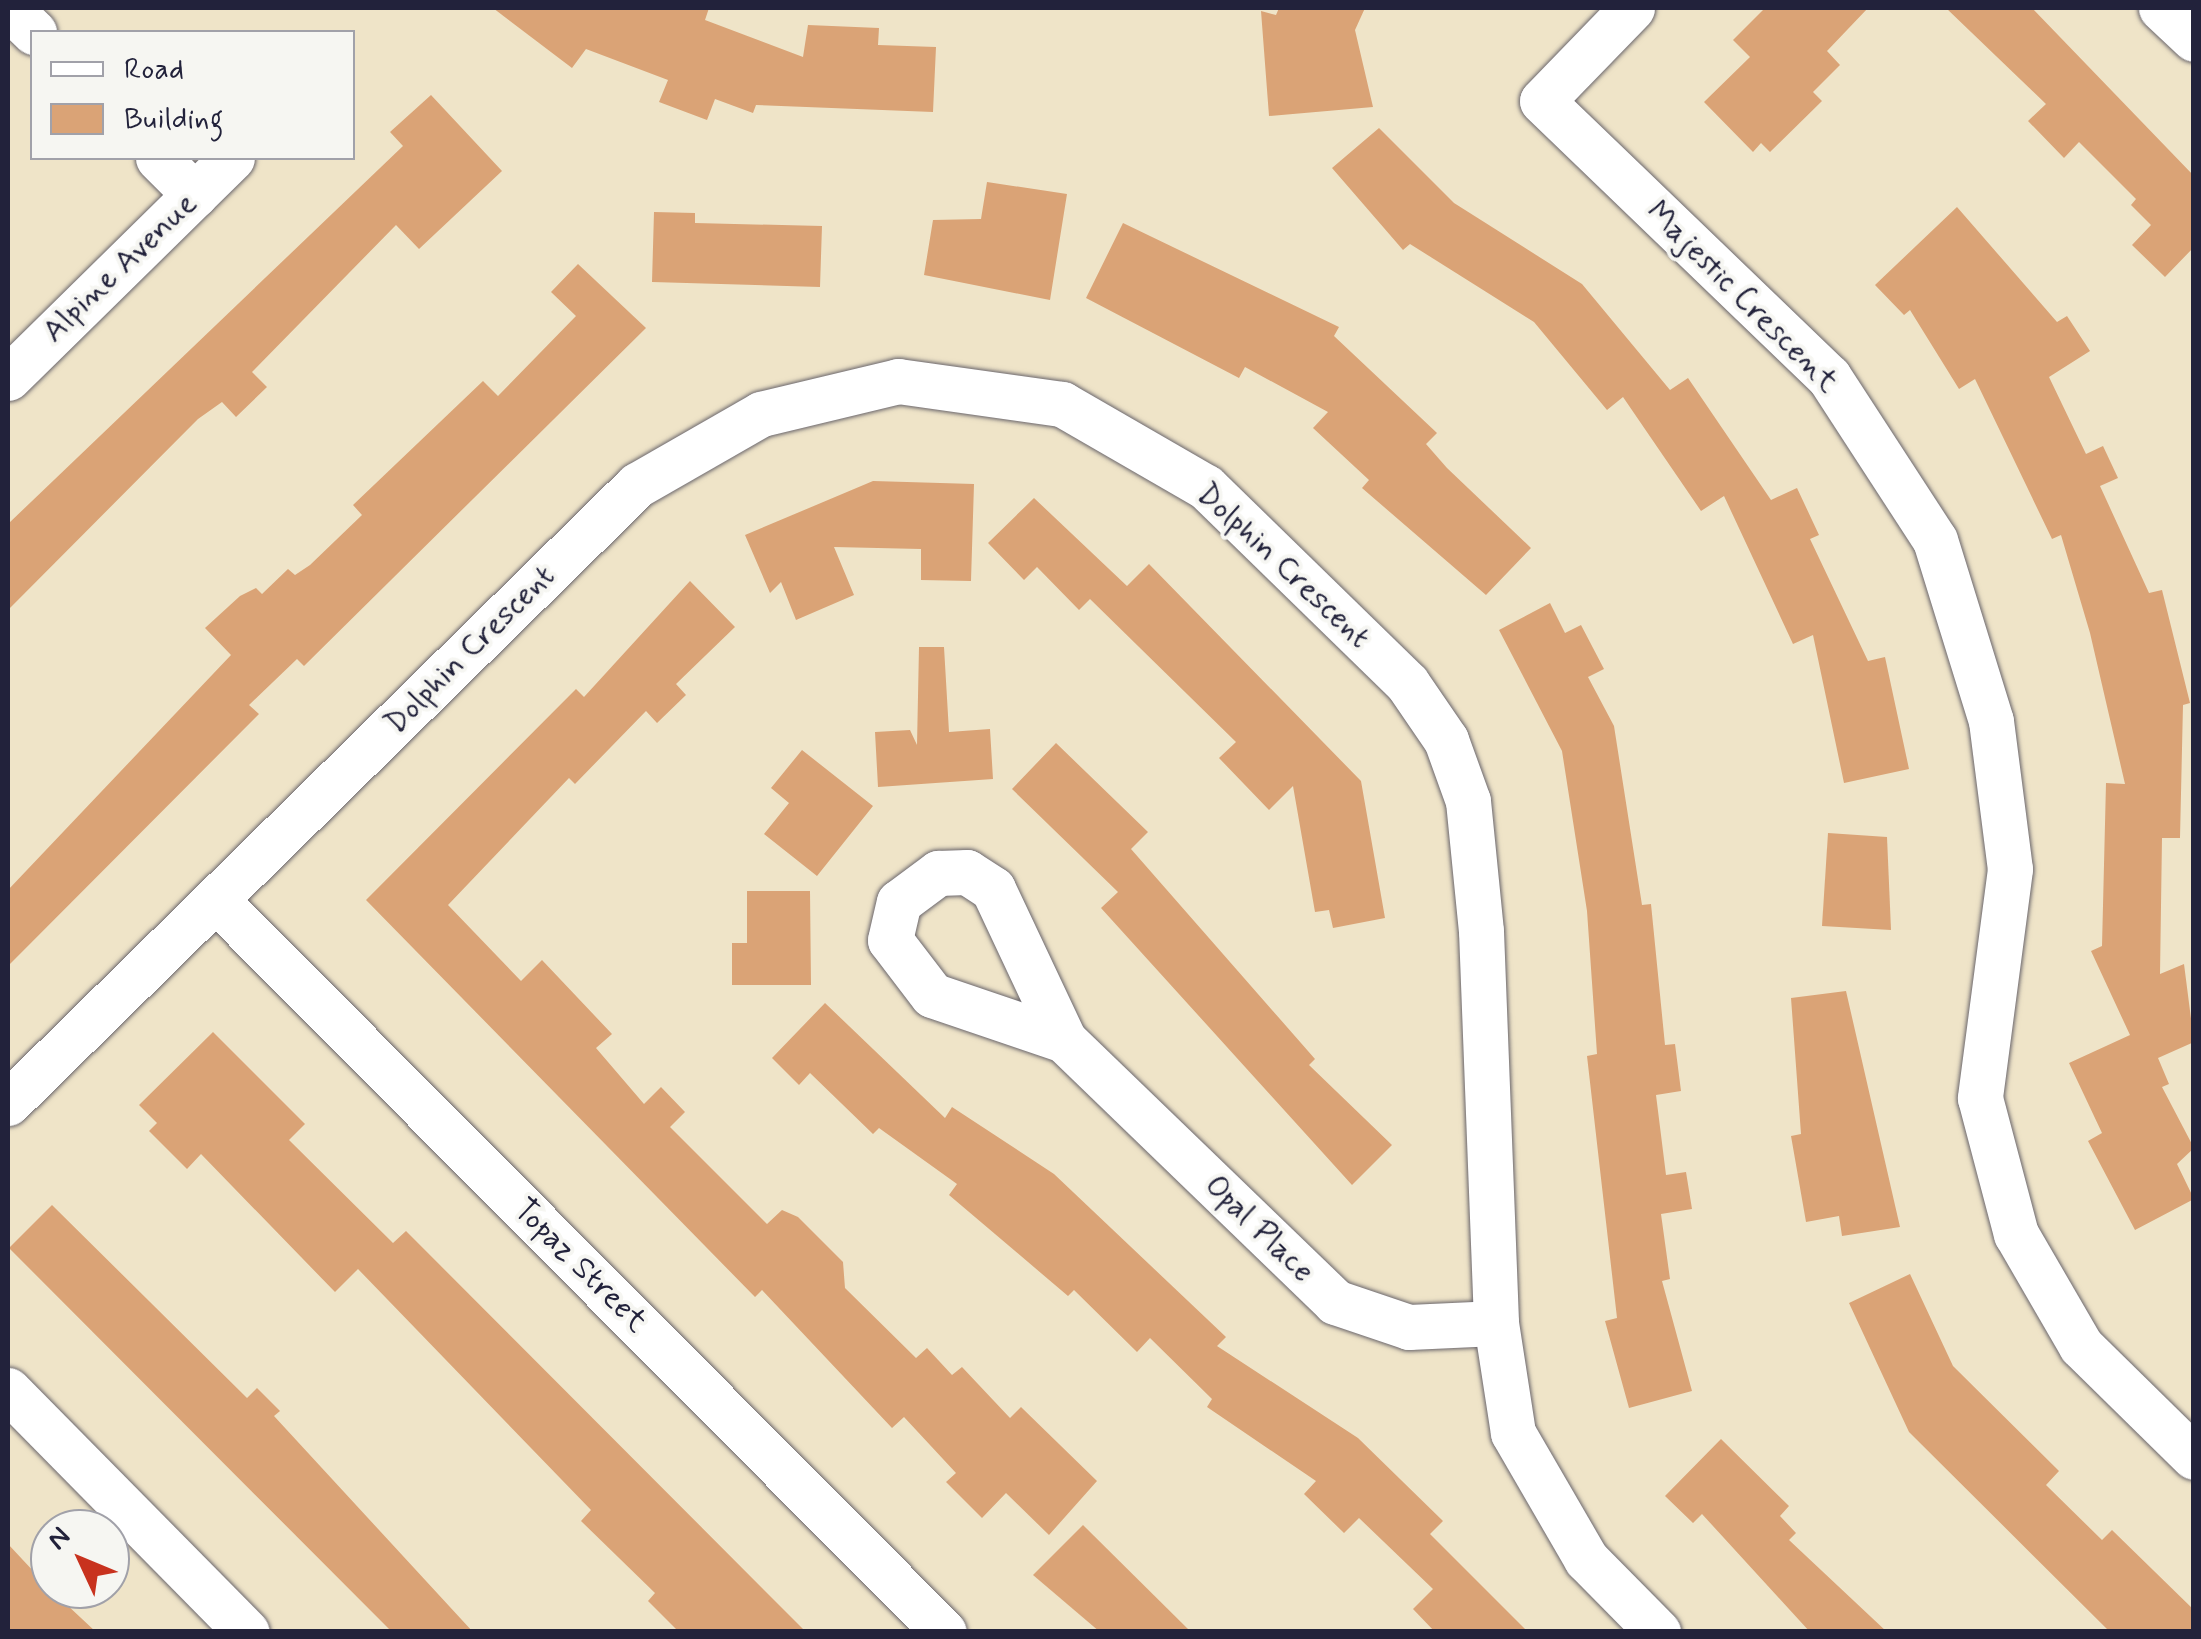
<!DOCTYPE html>
<html>
<head>
<meta charset="utf-8">
<style>
	body { margin:0 }
	#map { position:relative; width:2201px; height:1639px; overflow:hidden; background:#efe4c8; font-family:Mynerve,sans-serif }
	div>[style] { position:absolute }
	.building>* { inset:0; background:#daa376 }
	.roads { filter:drop-shadow(0 0 2px #6a666c) drop-shadow(0 0 2px #6a666c) }
	.minor>* { height:45px; margin:-22.5px; padding:0 22.5px; transform-origin:22.5px; border-radius:22.5px; background:#fff }
	span { translate:-50% -50%; white-space:nowrap; text-align:center; line-height:1.15; -webkit-text-stroke:8px #f6f6f2; paint-order:stroke }
	.street-label { font-size:32px; color:#22223b }
	.frame { position:absolute; inset:0; border:10px solid #22223b; pointer-events:none }
	.legend { position:absolute; left:30px; top:30px; width:325px; height:130px; box-sizing:border-box; background:#f6f6f2; border:2px solid #a1a1a9; margin:0; padding:12px 18px; list-style:none; font-size:30px; color:#22223b }
	.legend li { display:flex; align-items:center; gap:20px; height:50px }
	.legend b { width:50px; border:2px solid #a1a1a9 }
	.north { position:absolute; left:30px; top:1509px; width:100px; height:100px; box-sizing:border-box; background:#f6f6f2; border:2px solid #a1a1a9; border-radius:50%; rotate:314deg; font-size:28px; font-weight:700; line-height:40px; text-align:center; color:#22223b }
	.north::after { content:''; display:block; margin:auto; width:35px; height:45px; background:#c8321e; clip-path:polygon(50% 0,100% 100%,50% 72%,0 100%) }
</style>
</head>
<body>
<div id="map">
	<div class="building">
		<i style="clip-path:polygon(493px 8px,709px 8px,705px 20px,803px 57px,808px 25px,879px 28px,878px 45px,936px 47px,933px 112px,756px 105px,753px 113px,715px 99px,707px 120px,659px 102px,668px 80px,586px 49px,572px 68px)"></i>
		<i style="clip-path:polygon(1279px 8px,1365px 8px,1355px 30px,1373px 107px,1269px 116px,1261px 11px,1276px 15px)"></i>
		<i style="clip-path:polygon(1765px 8px,1868px 8px,1827px 51px,1840px 65px,1813px 92px,1822px 101px,1770px 152px,1761px 143px,1753px 152px,1704px 102px,1750px 57px,1733px 40px)"></i>
		<i style="clip-path:polygon(1946px 8px,2032px 8px,2194px 176px,2194px 247px,2165px 277px,2132px 245px,2151px 225px,2131px 205px,2136px 199px,2079px 142px,2064px 158px,2028px 121px,2046px 104px)"></i>
		<i style="clip-path:polygon(431px 95px,502px 171px,419px 249px,396px 225px,252px 372px,267px 387px,236px 417px,222px 402px,198px 419px,8px 610px,8px 524px,403px 146px,390px 132px)"></i>
		<i style="clip-path:polygon(1379px 128px,1454px 203px,1582px 284px,1670px 390px,1688px 378px,1771px 500px,1797px 488px,1819px 535px,1810px 539px,1868px 661px,1885px 657px,1909px 769px,1844px 783px,1813px 635px,1793px 644px,1724px 496px,1701px 511px,1623px 397px,1607px 410px,1534px 322px,1410px 244px,1403px 250px,1332px 168px)"></i>
		<i style="clip-path:polygon(987px 182px,1067px 194px,1050px 300px,924px 275px,933px 220px,981px 219px)"></i>
		<i style="clip-path:polygon(1957px 207px,2057px 322px,2067px 316px,2090px 351px,2049px 377px,2086px 454px,2103px 446px,2118px 478px,2100px 486px,2149px 593px,2162px 590px,2190px 703px,2183px 705px,2180px 838px,2162px 838px,2160px 974px,2184px 964px,2194px 1042px,2158px 1058px,2169px 1084px,2162px 1087px,2194px 1148px,2177px 1164px,2194px 1199px,2135px 1230px,2088px 1141px,2102px 1133px,2069px 1063px,2130px 1035px,2091px 951px,2102px 946px,2106px 783px,2125px 784px,2090px 633px,2061px 535px,2052px 539px,1975px 379px,1959px 389px,1910px 310px,1904px 315px,1875px 285px)"></i>
		<i style="clip-path:polygon(654px 212px,695px 213px,695px 223px,822px 226px,820px 287px,652px 282px)"></i>
		<i style="clip-path:polygon(1123px 223px,1339px 327px,1334px 336px,1437px 433px,1426px 444px,1447px 468px,1531px 548px,1486px 595px,1362px 488px,1369px 480px,1313px 428px,1328px 412px,1245px 367px,1239px 378px,1086px 298px)"></i>
		<i style="clip-path:polygon(578px 264px,646px 328px,304px 666px,297px 659px,249px 705px,259px 714px,8px 966px,8px 890px,231px 655px,205px 628px,240px 596px,256px 588px,262px 594px,288px 569px,295px 575px,310px 565px,362px 515px,353px 505px,483px 381px,498px 396px,576px 316px,551px 292px)"></i>
		<i style="clip-path:polygon(873px 481px,974px 484px,971px 581px,921px 580px,921px 549px,834px 547px,854px 595px,796px 620px,781px 582px,770px 593px,745px 535px)"></i>
		<i style="clip-path:polygon(1034px 498px,1127px 586px,1149px 564px,1361px 781px,1385px 918px,1333px 928px,1329px 910px,1315px 912px,1293px 786px,1269px 810px,1219px 758px,1236px 742px,1090px 599px,1079px 610px,1037px 567px,1024px 580px,988px 543px)"></i>
		<i style="clip-path:polygon(690px 581px,735px 627px,676px 684px,686px 695px,657px 723px,646px 711px,575px 784px,569px 778px,448px 905px,521px 981px,542px 960px,612px 1034px,596px 1048px,644px 1104px,661px 1087px,685px 1112px,670px 1127px,767px 1224px,782px 1210px,798px 1217px,843px 1262px,845px 1288px,916px 1358px,927px 1348px,952px 1375px,962px 1367px,1010px 1418px,1021px 1407px,1097px 1481px,1049px 1535px,1006px 1493px,982px 1518px,946px 1482px,956px 1473px,904px 1417px,892px 1428px,762px 1290px,755px 1297px,366px 900px,576px 689px,584px 697px)"></i>
		<i style="clip-path:polygon(1550px 603px,1565px 633px,1581px 625px,1604px 669px,1588px 677px,1614px 726px,1642px 905px,1651px 904px,1665px 1045px,1675px 1044px,1681px 1091px,1656px 1095px,1666px 1175px,1686px 1172px,1692px 1209px,1661px 1214px,1670px 1279px,1662px 1281px,1692px 1391px,1629px 1408px,1605px 1321px,1617px 1318px,1587px 1056px,1597px 1054px,1587px 911px,1562px 751px,1499px 630px)"></i>
		<i style="clip-path:polygon(919px 647px,944px 647px,949px 732px,990px 729px,993px 779px,878px 787px,875px 732px,910px 730px,917px 745px)"></i>
		<i style="clip-path:polygon(1056px 743px,1148px 832px,1131px 849px,1315px 1059px,1309px 1065px,1392px 1145px,1352px 1185px,1101px 908px,1118px 892px,1012px 789px)"></i>
		<i style="clip-path:polygon(802px 750px,873px 806px,817px 876px,764px 834px,789px 803px,771px 788px)"></i>
		<i style="clip-path:polygon(1828px 833px,1887px 837px,1891px 930px,1822px 926px)"></i>
		<i style="clip-path:polygon(747px 891px,810px 891px,811px 985px,732px 985px,732px 943px,747px 943px)"></i>
		<i style="clip-path:polygon(1846px 991px,1900px 1227px,1842px 1236px,1839px 1216px,1806px 1222px,1791px 1136px,1801px 1134px,1791px 998px)"></i>
		<i style="clip-path:polygon(825px 1003px,945px 1118px,952px 1107px,1054px 1174px,1226px 1337px,1217px 1346px,1358px 1438px,1443px 1521px,1430px 1534px,1528px 1632px,1435px 1632px,1413px 1609px,1433px 1589px,1359px 1518px,1344px 1533px,1304px 1494px,1316px 1481px,1207px 1407px,1212px 1399px,1150px 1338px,1137px 1352px,1074px 1290px,1068px 1296px,949px 1195px,957px 1184px,879px 1128px,873px 1134px,810px 1073px,799px 1085px,772px 1058px)"></i>
		<i style="clip-path:polygon(213px 1032px,305px 1124px,289px 1140px,393px 1243px,406px 1231px,806px 1632px,679px 1632px,648px 1601px,655px 1593px,581px 1521px,591px 1510px,358px 1269px,335px 1292px,201px 1154px,187px 1169px,149px 1131px,157px 1123px,139px 1105px)"></i>
		<i style="clip-path:polygon(52px 1205px,247px 1398px,257px 1388px,280px 1411px,274px 1416px,473px 1632px,392px 1632px,9px 1248px)"></i>
		<i style="clip-path:polygon(1910px 1274px,1953px 1366px,2059px 1471px,2046px 1485px,2102px 1540px,2112px 1530px,2194px 1610px,2194px 1632px,2110px 1632px,1909px 1432px,1849px 1303px)"></i>
		<i style="clip-path:polygon(1721px 1439px,1789px 1506px,1780px 1516px,1796px 1533px,1789px 1540px,1887px 1632px,1810px 1632px,1702px 1514px,1693px 1523px,1665px 1496px)"></i>
		<i style="clip-path:polygon(1083px 1525px,1191px 1632px,1100px 1632px,1033px 1575px)"></i>
		<i style="clip-path:polygon(8px 1544px,50px 1589px,96px 1632px,8px 1632px)"></i>
	</div>
	<div class="roads">
		<div class="minor">
			<i style="left:9px;top:8px;width:35px;rotate:44deg"></i>
			<i style="left:1632px;top:8px;width:129px;rotate:134.1deg"></i>
			<i style="left:1542px;top:101px;width:398px;rotate:43.9deg"></i>
			<i style="left:1829px;top:377px;width:194px;rotate:57deg"></i>
			<i style="left:1935px;top:540px;width:189px;rotate:72.8deg"></i>
			<i style="left:1991px;top:721px;width:149px;rotate:82.7deg"></i>
			<i style="left:2010px;top:869px;width:231px;rotate:97.5deg"></i>
			<i style="left:1980px;top:1098px;width:141px;rotate:75.2deg"></i>
			<i style="left:2016px;top:1234px;width:129px;rotate:59.9deg"></i>
			<i style="left:2081px;top:1346px;width:158px;rotate:44.5deg"></i>
			<i style="left:2161px;top:8px;width:45px;rotate:43.2deg"></i>
			<i style="left:158px;top:158px;width:52px;rotate:45deg"></i>
			<i style="left:8px;top:378px;width:314px;rotate:-44.5deg"></i>
			<i style="left:216px;top:900px;width:1032px;rotate:45.16deg"></i>
			<i style="left:1064px;top:1040px;width:139px;rotate:-161.2deg"></i>
			<i style="left:932px;top:995px;width:69px;rotate:-127.4deg"></i>
			<i style="left:890px;top:940px;width:39px;rotate:-77deg"></i>
			<i style="left:899px;top:902px;width:49px;rotate:-36.6deg"></i>
			<i style="left:938px;top:873px;width:29px;rotate:-2deg"></i>
			<i style="left:967px;top:872px;width:31px;rotate:33deg"></i>
			<i style="left:993px;top:889px;width:167px;rotate:64.8deg"></i>
			<i style="left:1064px;top:1040px;width:377px;rotate:44deg"></i>
			<i style="left:1335px;top:1302px;width:78px;rotate:18.7deg"></i>
			<i style="left:1409px;top:1327px;width:87px;rotate:-2.6deg"></i>
			<i style="left:8px;top:1103px;width:882px;rotate:-44.49deg"></i>
			<i style="left:637px;top:485px;width:143px;rotate:-29.8deg"></i>
			<i style="left:761px;top:414px;width:141px;rotate:-13.5deg"></i>
			<i style="left:898px;top:381px;width:166px;rotate:8deg"></i>
			<i style="left:1062px;top:404px;width:166px;rotate:30deg"></i>
			<i style="left:1206px;top:487px;width:281px;rotate:44.3deg"></i>
			<i style="left:1407px;top:683px;width:69px;rotate:55.6deg"></i>
			<i style="left:1446px;top:740px;width:65px;rotate:70.2deg"></i>
			<i style="left:1468px;top:801px;width:131px;rotate:84.3deg"></i>
			<i style="left:1481px;top:931px;width:392px;rotate:87.8deg"></i>
			<i style="left:1496px;top:1323px;width:111px;rotate:81.2deg"></i>
			<i style="left:1513px;top:1433px;width:146px;rotate:59.9deg"></i>
			<i style="left:1586px;top:1559px;width:103px;rotate:45.4deg"></i>
			<i style="left:8px;top:1390px;width:340px;rotate:45.4deg"></i>
		</div>
	</div>
	<div class="street-label">
		<span style="left:120px;top:268px;rotate:-44deg">Alpine Avenue</span>
		<span style="left:1742px;top:297px;rotate:45deg">Majestic Crescent</span>
		<span style="left:1283px;top:566px;rotate:43deg">Dolphin Crescent</span>
		<span style="left:470px;top:650px;rotate:-45deg">Dolphin Crescent</span>
		<span style="left:1259px;top:1229px;rotate:44deg">Opal Place</span>
		<span style="left:580px;top:1266px;rotate:45deg">Topaz Street</span>
	</div>
	<div class="frame"></div>
	<ul class="legend">
	<li><b style="height:12px;background:#fff"></b>Road</li>
	<li><b style="height:28px;background:#daa376"></b>Building</li>
	</ul>
	<div class="north">N</div>
</div>
</body>
</html>
